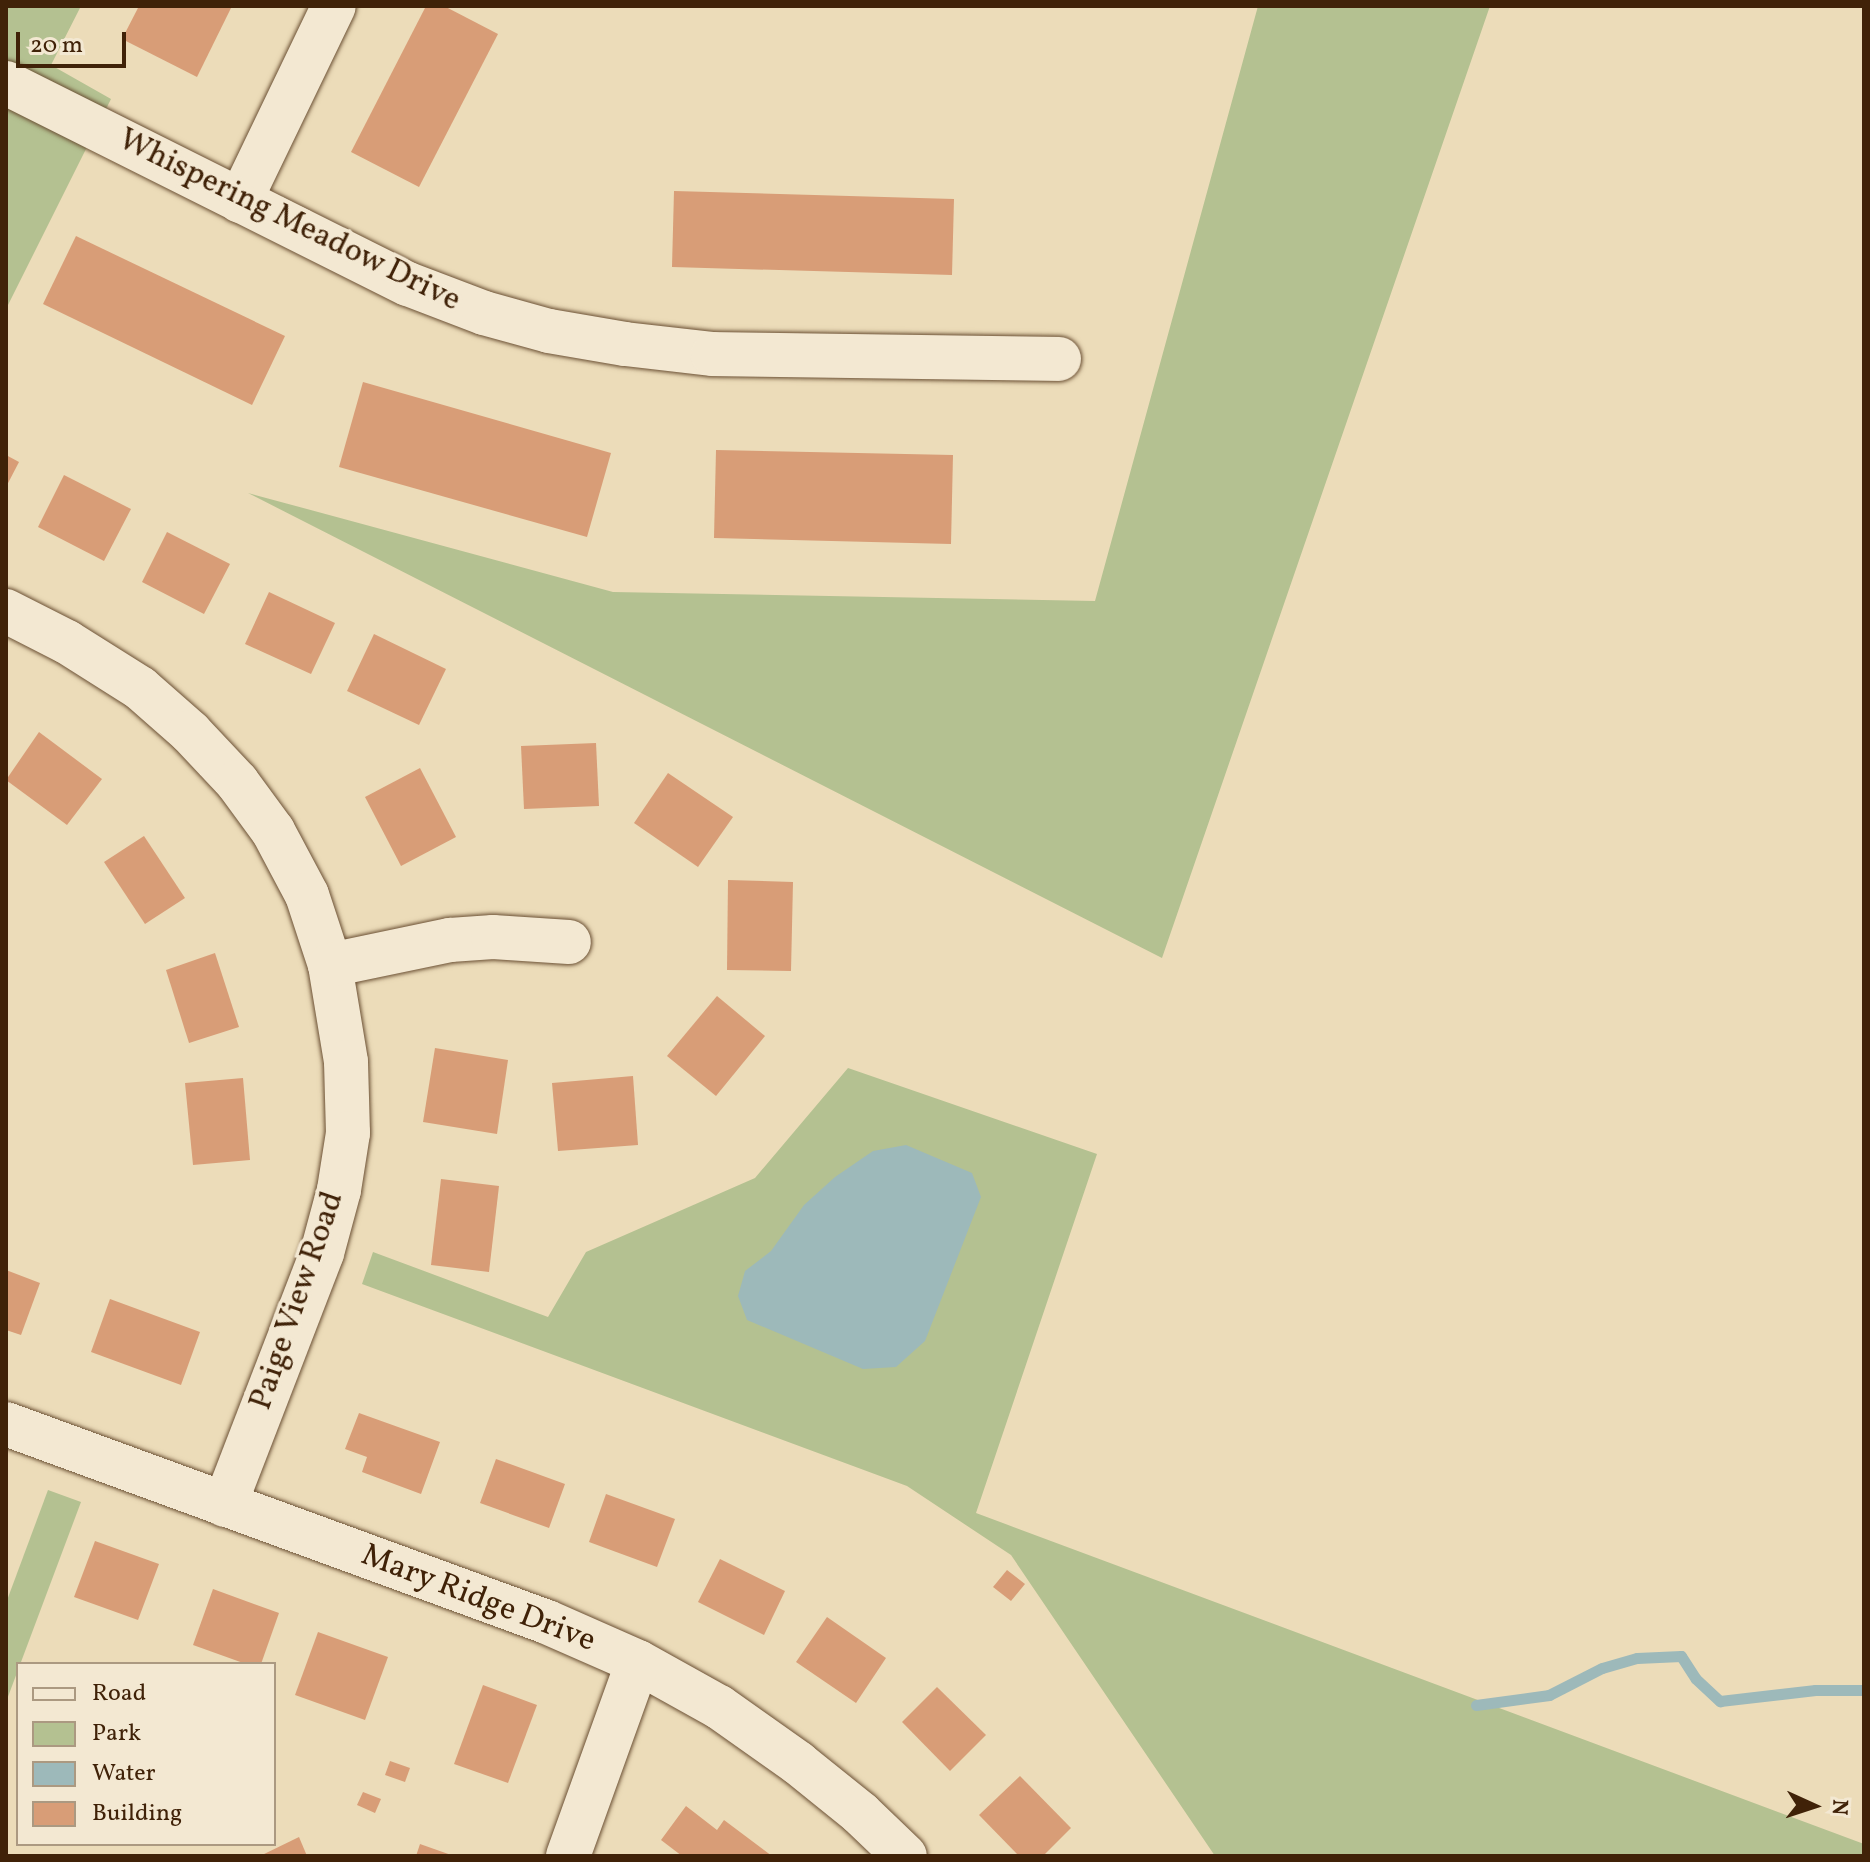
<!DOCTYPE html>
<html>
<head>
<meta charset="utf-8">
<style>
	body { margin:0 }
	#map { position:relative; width:1870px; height:1862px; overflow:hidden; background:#ecdcb9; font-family:Vollkorn,serif }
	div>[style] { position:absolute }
	.green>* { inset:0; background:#b4c191 }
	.water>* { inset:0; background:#9db9ba }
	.stream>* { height:11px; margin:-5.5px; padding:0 5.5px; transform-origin:5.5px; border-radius:5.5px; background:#9db9ba }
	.building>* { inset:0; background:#d89d77 }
	.roads { filter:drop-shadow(0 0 2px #6b5034) drop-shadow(0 0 2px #6b5034) }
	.street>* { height:44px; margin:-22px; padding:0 22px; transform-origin:22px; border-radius:22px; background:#f3e8d2 }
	span { translate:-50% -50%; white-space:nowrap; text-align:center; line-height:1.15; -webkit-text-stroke:7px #f3e8d2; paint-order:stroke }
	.street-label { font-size:32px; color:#402208 }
	.frame { position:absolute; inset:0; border:8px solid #402208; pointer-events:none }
	.legend { position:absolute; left:16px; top:1662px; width:260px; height:184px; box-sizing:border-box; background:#f3e8d2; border:2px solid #ab9981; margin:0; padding:10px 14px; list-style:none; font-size:24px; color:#402208 }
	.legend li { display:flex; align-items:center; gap:16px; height:40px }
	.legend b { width:40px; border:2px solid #ab9981 }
	.north { position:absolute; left:1774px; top:1766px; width:80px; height:80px; -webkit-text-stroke:6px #f3e8d2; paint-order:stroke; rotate:93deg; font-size:22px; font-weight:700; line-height:32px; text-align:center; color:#402208 }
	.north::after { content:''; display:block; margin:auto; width:28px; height:36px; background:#402208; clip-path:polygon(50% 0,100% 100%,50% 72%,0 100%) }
	.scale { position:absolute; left:16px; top:32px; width:110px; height:36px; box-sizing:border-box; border:4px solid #402208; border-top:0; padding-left:10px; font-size:24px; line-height:28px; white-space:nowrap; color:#402208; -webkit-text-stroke:6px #f3e8d2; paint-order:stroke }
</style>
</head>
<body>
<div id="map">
	<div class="green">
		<i style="clip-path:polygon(6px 6px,81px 6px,51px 65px,111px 99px,6px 309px)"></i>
		<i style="clip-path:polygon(1258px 6px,1490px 6px,1162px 958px,248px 493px,613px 592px,1095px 601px)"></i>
		<i style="clip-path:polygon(848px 1068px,1097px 1154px,976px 1513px,1864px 1844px,1864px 1856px,1215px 1856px,1011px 1555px,907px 1486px,362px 1284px,373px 1252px,548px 1317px,586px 1252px,755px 1178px)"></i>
		<i style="clip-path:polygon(48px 1490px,81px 1502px,6px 1702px,6px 1603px)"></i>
	</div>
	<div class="water">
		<i style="clip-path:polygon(906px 1145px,972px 1173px,981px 1197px,925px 1341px,896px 1367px,863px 1369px,747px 1320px,738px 1296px,745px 1271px,771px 1251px,804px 1205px,835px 1177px,873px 1151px)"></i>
	</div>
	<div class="stream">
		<i style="left:1476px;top:1705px;width:74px;rotate:-7.8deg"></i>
		<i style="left:1549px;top:1695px;width:59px;rotate:-27deg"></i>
		<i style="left:1602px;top:1668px;width:36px;rotate:-16deg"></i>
		<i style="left:1637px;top:1658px;width:44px;rotate:-2.6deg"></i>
		<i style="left:1681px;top:1656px;width:27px;rotate:57deg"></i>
		<i style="left:1696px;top:1679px;width:33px;rotate:43deg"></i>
		<i style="left:1720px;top:1701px;width:96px;rotate:-6.6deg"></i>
		<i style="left:1815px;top:1690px;width:49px"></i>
	</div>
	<div class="building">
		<i style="clip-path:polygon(139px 6px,232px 6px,197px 77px,122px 39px)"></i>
		<i style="clip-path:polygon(426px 6px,444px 6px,498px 34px,419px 187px,351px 152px)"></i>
		<i style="clip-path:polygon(674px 191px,954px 199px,952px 275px,672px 267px)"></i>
		<i style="clip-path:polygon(76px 236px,285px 336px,252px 405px,43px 304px)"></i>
		<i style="clip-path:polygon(363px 382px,611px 453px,587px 537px,339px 467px)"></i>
		<i style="clip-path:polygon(716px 450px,953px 455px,951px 544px,714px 538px)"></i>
		<i style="clip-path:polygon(6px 455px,19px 462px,6px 487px)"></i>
		<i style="clip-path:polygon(64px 475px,131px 509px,104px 561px,38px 527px)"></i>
		<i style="clip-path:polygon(167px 532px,230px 564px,204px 614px,142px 582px)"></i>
		<i style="clip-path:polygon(269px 592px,335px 623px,311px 674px,245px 644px)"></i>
		<i style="clip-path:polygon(374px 634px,446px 669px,419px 725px,347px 691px)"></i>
		<i style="clip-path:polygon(39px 732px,102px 779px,67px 825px,6px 780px)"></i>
		<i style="clip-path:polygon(596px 743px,599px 806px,524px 809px,521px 746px)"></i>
		<i style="clip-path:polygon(420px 768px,456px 837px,401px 866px,365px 797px)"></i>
		<i style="clip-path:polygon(668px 773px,733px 817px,698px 867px,634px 823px)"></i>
		<i style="clip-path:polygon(144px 836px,185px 898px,145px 924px,104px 862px)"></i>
		<i style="clip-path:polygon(728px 880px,793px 882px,791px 971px,727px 970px)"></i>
		<i style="clip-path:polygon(215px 953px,239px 1027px,189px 1043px,166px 970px)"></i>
		<i style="clip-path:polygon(717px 996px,765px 1036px,716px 1096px,667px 1056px)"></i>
		<i style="clip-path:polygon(435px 1048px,508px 1060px,497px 1134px,423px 1122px)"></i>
		<i style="clip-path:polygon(633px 1076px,638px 1145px,558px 1151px,552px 1083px)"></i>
		<i style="clip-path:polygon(243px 1078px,250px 1160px,193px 1165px,185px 1083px)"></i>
		<i style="clip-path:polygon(441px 1179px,499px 1186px,489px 1272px,431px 1265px)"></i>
		<i style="clip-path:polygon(6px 1270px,40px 1283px,21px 1335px,6px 1330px)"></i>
		<i style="clip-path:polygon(110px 1299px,200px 1332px,181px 1385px,91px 1352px)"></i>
		<i style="clip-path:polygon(359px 1413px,440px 1442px,421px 1494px,362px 1472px,367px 1457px,345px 1449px)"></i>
		<i style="clip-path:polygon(496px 1459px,565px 1484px,549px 1528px,480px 1503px)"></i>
		<i style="clip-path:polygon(606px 1494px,675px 1519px,657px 1567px,589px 1542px)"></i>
		<i style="clip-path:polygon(95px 1541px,159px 1564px,138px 1620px,74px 1597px)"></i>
		<i style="clip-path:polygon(720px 1559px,785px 1591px,764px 1635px,698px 1602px)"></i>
		<i style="clip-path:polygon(1007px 1570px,1025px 1584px,1011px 1601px,993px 1587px)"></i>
		<i style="clip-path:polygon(213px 1589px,279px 1613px,261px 1664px,246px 1664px,193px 1645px)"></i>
		<i style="clip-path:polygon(827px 1617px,886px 1658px,856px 1703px,796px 1662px)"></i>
		<i style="clip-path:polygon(318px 1632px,388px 1657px,365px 1720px,295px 1695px)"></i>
		<i style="clip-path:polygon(483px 1685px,537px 1705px,508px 1783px,454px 1764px)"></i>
		<i style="clip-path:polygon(937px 1687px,986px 1735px,950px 1771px,902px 1722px)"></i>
		<i style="clip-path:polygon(390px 1761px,410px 1768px,405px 1782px,385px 1775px)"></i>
		<i style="clip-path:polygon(1020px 1776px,1071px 1828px,1043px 1856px,1019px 1856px,979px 1815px)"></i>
		<i style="clip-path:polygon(363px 1792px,381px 1799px,375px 1813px,357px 1805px)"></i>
		<i style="clip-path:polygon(686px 1806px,717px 1830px,724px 1820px,772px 1856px,682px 1856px,661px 1840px)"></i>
		<i style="clip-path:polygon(299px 1837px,307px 1856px,260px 1856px)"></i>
		<i style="clip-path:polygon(420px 1844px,454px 1856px,416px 1856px)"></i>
	</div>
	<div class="roads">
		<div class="street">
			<i style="left:6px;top:83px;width:449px;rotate:26.6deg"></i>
			<i style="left:408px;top:284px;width:81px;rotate:20.9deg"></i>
			<i style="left:484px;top:313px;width:67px;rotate:15.5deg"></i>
			<i style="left:549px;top:331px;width:77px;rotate:9.7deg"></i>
			<i style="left:625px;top:344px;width:89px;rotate:6.5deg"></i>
			<i style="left:713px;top:354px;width:346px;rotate:0.8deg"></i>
			<i style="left:240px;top:201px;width:216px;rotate:-64.3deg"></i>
			<i style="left:6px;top:611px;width:68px;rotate:26.9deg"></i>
			<i style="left:67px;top:642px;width:86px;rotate:32.2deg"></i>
			<i style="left:140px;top:688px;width:67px;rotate:41.3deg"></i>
			<i style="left:190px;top:732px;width:69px;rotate:46.8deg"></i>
			<i style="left:237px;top:782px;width:61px;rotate:53.7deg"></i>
			<i style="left:273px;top:831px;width:72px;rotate:62deg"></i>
			<i style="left:307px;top:895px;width:74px;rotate:71.8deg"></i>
			<i style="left:330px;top:965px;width:98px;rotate:80.6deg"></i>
			<i style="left:346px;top:1062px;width:71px;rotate:88.4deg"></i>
			<i style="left:348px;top:1133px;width:58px;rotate:99deg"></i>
			<i style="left:339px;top:1190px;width:65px;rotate:105.1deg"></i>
			<i style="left:322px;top:1253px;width:270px;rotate:111.1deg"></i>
			<i style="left:330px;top:965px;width:123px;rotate:-11.8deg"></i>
			<i style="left:450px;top:940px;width:43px;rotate:-4deg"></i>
			<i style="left:493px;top:937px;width:76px;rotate:3.8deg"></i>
			<i style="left:6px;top:1424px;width:576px;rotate:20.1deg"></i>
			<i style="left:547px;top:1622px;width:99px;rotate:23.7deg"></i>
			<i style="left:638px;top:1662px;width:93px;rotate:29.1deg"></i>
			<i style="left:719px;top:1707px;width:97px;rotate:35.3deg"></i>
			<i style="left:798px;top:1763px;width:80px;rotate:38.9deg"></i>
			<i style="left:860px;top:1813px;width:62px;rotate:43.7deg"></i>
			<i style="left:568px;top:1856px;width:206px;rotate:-70.2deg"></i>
		</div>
	</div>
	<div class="street-label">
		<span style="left:289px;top:221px;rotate:26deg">Whispering Meadow Drive</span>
		<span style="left:298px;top:1301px;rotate:-71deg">Paige View Road</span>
		<span style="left:478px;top:1599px;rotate:21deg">Mary Ridge Drive</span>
	</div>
	<div class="frame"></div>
	<ul class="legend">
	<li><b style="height:10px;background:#f3e8d2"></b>Road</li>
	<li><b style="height:22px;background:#b4c191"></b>Park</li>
	<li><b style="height:22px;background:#9db9ba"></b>Water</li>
	<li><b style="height:22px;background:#d89d77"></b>Building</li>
	</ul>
	<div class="north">N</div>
	<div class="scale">20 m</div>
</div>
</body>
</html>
